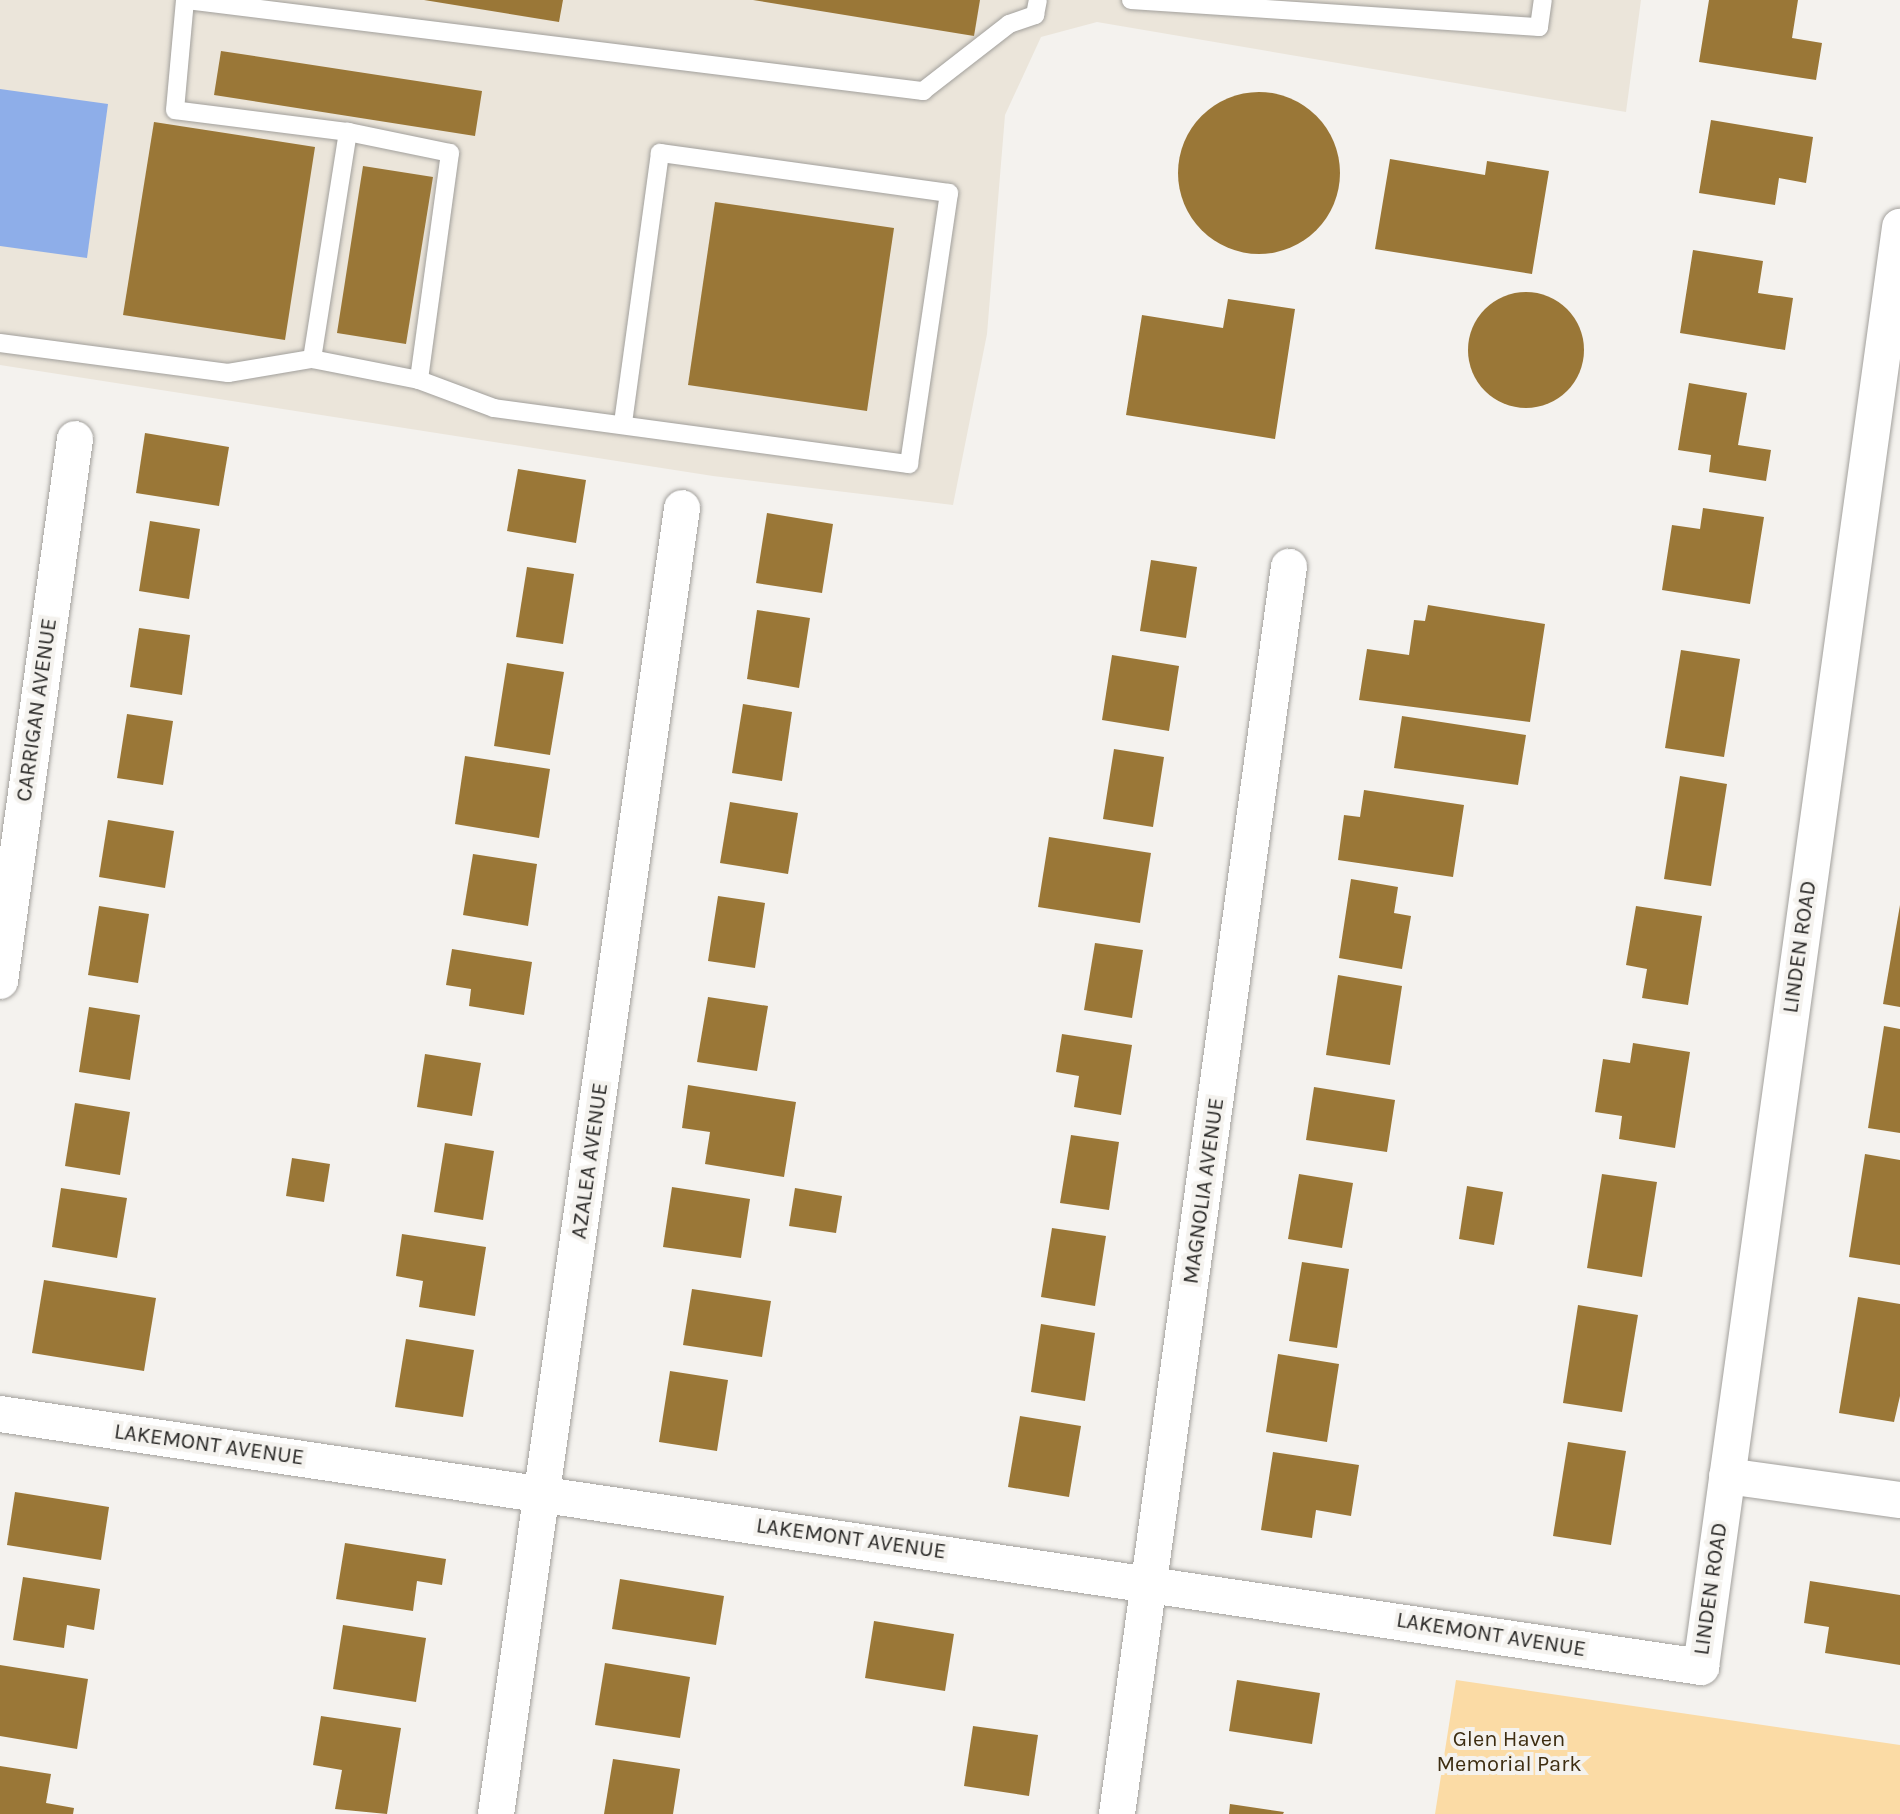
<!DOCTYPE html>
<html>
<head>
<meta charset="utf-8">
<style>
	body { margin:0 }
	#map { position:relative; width:1900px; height:1814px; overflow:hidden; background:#f4f2ee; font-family:Karla,sans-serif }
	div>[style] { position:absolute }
	.built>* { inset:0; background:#ebe5da }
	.green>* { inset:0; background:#fbdba5 }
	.water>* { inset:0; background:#8eaee9 }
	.building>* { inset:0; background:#9a7737 }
	.round { border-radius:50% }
	.roads { filter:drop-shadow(0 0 2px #a2a09c) drop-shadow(0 0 2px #a2a09c) }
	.lane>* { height:18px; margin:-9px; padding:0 9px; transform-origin:9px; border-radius:9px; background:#fff }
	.street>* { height:36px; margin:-18px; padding:0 18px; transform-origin:18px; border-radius:18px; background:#fff }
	span { translate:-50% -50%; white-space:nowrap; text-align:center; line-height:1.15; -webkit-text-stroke:8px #f4f2ee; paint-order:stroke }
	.street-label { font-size:22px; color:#2b2a28 }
	.park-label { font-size:22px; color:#3d2d11 }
</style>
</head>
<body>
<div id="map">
	<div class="built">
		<i style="clip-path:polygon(0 0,1641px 0,1626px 112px,1097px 22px,1041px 37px,1005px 115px,987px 334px,953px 505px,713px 476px,0 365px)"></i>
	</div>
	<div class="green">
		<i style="clip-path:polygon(1456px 1680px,1900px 1745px,1900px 1814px,1435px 1814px)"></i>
	</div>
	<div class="water">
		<i style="clip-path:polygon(0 89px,108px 104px,87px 258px,0 246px)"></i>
	</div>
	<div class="building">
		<i style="clip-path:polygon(424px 0,563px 0,559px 22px)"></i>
		<i style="clip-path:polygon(753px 0,980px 0,974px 36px)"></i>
		<i style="clip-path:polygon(1709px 0,1798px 0,1792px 38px,1822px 43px,1816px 80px,1699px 62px)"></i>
		<i style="clip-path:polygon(221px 51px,482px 91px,475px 136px,214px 95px)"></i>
		<i class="round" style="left:1178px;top:92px;width:162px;height:162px"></i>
		<i style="clip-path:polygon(1711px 120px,1813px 137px,1806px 183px,1779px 178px,1775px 205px,1699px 193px)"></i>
		<i style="clip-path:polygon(154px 122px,315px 147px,285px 340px,123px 315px)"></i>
		<i style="clip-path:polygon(1390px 159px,1485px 175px,1487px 161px,1549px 171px,1532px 274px,1375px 249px)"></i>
		<i style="clip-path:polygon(363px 166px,433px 177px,406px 344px,337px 333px)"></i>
		<i style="clip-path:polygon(715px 202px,894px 228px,867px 411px,688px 385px)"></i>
		<i style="clip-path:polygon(1693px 250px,1763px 261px,1758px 293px,1793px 298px,1785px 350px,1680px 333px)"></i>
		<i class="round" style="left:1468px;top:292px;width:116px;height:116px"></i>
		<i style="clip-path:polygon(1228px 299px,1295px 309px,1275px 439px,1126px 415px,1142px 315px,1223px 328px)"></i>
		<i style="clip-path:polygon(1689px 383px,1747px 393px,1738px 445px,1771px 450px,1766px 481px,1709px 472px,1711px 455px,1678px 450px)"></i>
		<i style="clip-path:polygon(145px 433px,229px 447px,219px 506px,136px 493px)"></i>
		<i style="clip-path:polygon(518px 469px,586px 480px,576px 543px,507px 531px)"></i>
		<i style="clip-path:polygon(1703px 508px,1764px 517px,1750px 604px,1662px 590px,1672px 525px,1700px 529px)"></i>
		<i style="clip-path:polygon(767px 513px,833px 524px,822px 593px,756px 583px)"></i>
		<i style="clip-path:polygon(150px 521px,200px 529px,189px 599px,139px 591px)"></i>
		<i style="clip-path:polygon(1151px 560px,1197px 567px,1186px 638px,1140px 631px)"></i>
		<i style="clip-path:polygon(527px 567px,574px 574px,563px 644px,516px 637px)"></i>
		<i style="clip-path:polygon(1428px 605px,1545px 624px,1530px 722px,1359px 700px,1367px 649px,1409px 655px,1414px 620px,1425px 621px)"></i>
		<i style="clip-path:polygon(757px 610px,810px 618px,799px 688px,747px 679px)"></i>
		<i style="clip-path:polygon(139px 628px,190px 635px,182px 695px,130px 687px)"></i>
		<i style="clip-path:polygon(1681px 650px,1740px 659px,1724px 757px,1665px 748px)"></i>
		<i style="clip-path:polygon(1112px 655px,1179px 666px,1169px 731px,1102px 720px)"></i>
		<i style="clip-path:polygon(507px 663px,564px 672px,550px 755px,494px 746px)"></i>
		<i style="clip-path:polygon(743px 704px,792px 712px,782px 781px,732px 773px)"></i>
		<i style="clip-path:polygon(127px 714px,173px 721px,163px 785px,117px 778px)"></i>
		<i style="clip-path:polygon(1402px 716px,1526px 735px,1518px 785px,1394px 768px)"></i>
		<i style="clip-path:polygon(1114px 749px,1164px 757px,1153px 827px,1103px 819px)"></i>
		<i style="clip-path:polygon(465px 756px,550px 769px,539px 838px,455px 824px)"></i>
		<i style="clip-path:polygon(1680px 776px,1727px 784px,1711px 886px,1664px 879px)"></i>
		<i style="clip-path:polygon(1364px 790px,1464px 805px,1453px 877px,1338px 860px,1344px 815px,1360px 817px)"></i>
		<i style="clip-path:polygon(730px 802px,798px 813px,788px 874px,720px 863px)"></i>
		<i style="clip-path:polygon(108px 820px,174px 831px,165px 888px,99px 877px)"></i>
		<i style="clip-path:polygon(1049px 837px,1151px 853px,1140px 923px,1038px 907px)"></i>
		<i style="clip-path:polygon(473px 854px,537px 864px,528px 926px,463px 915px)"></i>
		<i style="clip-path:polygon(1351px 879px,1398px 887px,1394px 913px,1411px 916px,1402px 969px,1339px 958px)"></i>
		<i style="clip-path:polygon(718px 896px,765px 903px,755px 968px,708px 961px)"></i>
		<i style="clip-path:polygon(1900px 905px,1900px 1007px,1883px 1004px)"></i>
		<i style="clip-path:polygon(99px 906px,149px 914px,138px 983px,88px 975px)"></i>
		<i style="clip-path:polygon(1636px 906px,1702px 916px,1688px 1005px,1642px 998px,1647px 969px,1626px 965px)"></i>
		<i style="clip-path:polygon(1095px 943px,1143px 950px,1132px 1018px,1084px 1010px)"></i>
		<i style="clip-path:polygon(452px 949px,532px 962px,524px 1015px,469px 1006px,471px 989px,446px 985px)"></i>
		<i style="clip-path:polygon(1338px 975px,1402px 986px,1390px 1065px,1326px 1055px)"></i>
		<i style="clip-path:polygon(708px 997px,768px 1006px,757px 1071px,697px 1062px)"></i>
		<i style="clip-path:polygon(89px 1007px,140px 1015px,130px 1080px,79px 1072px)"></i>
		<i style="clip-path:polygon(1884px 1026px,1900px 1029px,1900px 1133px,1868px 1128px)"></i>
		<i style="clip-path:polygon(1062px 1034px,1132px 1045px,1121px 1115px,1074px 1107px,1079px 1076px,1056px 1072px)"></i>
		<i style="clip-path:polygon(1633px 1043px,1690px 1052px,1675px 1148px,1619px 1139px,1622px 1116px,1595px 1112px,1603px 1059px,1630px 1063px)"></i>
		<i style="clip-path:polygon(425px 1054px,481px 1063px,472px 1116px,417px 1107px)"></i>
		<i style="clip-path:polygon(688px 1085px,796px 1102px,784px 1177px,705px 1164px,710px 1132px,682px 1128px)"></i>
		<i style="clip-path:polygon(1314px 1087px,1395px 1100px,1387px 1152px,1306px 1140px)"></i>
		<i style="clip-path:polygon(75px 1103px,130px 1112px,120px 1175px,65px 1166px)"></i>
		<i style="clip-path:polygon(1071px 1135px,1119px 1142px,1109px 1210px,1060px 1203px)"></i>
		<i style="clip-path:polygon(445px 1143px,494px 1151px,483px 1220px,434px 1212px)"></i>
		<i style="clip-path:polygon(1865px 1154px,1900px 1160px,1900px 1265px,1849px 1257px)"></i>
		<i style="clip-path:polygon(292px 1158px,330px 1164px,324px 1202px,286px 1196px)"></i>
		<i style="clip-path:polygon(1299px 1174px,1353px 1183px,1342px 1248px,1288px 1239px)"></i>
		<i style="clip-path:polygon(1602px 1174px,1657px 1182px,1642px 1277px,1587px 1268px)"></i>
		<i style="clip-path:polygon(1467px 1186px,1503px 1192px,1494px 1245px,1459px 1239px)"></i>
		<i style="clip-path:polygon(672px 1187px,750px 1199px,741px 1258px,663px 1247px)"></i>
		<i style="clip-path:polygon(61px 1188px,127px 1198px,117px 1258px,52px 1247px)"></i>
		<i style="clip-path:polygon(795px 1188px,842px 1196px,836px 1233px,789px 1226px)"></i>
		<i style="clip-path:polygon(1052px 1228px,1106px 1236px,1095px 1306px,1041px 1297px)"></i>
		<i style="clip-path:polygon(402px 1234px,486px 1247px,475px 1316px,419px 1307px,423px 1281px,396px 1276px)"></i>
		<i style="clip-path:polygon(1302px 1262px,1349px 1269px,1337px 1348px,1289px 1341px)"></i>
		<i style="clip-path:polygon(44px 1280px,156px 1298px,144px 1371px,32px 1353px)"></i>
		<i style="clip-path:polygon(692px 1289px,771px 1301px,762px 1357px,683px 1345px)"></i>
		<i style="clip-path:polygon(1858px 1297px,1900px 1304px,1900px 1396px,1894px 1422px,1839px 1413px)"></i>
		<i style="clip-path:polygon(1578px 1305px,1638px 1315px,1622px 1412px,1563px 1403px)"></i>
		<i style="clip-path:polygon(1041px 1324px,1095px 1333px,1085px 1401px,1031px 1392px)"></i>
		<i style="clip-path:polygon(406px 1339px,474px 1350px,463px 1417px,395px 1407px)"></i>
		<i style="clip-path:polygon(1278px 1354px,1339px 1364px,1327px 1442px,1266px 1432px)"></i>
		<i style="clip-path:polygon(670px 1371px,728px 1380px,717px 1451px,659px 1442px)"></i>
		<i style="clip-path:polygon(1020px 1416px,1081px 1426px,1069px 1497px,1008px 1487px)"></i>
		<i style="clip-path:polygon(1568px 1442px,1626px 1451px,1611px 1545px,1553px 1536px)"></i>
		<i style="clip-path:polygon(1273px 1452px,1359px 1465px,1351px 1516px,1316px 1510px,1312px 1538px,1261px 1530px)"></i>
		<i style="clip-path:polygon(15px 1492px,109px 1507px,101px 1560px,7px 1545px)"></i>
		<i style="clip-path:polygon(345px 1543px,446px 1559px,442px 1585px,417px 1581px,413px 1611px,336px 1599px)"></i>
		<i style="clip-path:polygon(23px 1577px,100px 1589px,94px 1630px,67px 1625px,64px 1648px,13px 1640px)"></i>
		<i style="clip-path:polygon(620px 1579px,724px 1596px,716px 1645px,612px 1629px)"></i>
		<i style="clip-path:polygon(1810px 1581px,1900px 1595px,1900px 1665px,1825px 1653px,1829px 1627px,1804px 1623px)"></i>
		<i style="clip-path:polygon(874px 1621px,954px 1634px,945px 1691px,865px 1678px)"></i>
		<i style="clip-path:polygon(343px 1625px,426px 1638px,416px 1702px,333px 1689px)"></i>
		<i style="clip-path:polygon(605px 1663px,690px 1677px,680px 1738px,595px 1725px)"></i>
		<i style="clip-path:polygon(0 1665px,88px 1679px,77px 1749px,0 1736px)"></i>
		<i style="clip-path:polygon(1237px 1680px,1320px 1693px,1312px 1744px,1229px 1731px)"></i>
		<i style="clip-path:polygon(321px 1716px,401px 1728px,387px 1814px,335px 1809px,342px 1770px,313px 1765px)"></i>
		<i style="clip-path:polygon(973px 1726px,1038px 1735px,1029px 1796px,964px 1786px)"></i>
		<i style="clip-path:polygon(613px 1759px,680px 1769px,673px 1814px,604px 1814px)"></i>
		<i style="clip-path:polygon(0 1766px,51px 1774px,46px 1803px,74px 1808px,73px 1814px,0 1814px)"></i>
		<i style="clip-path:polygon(1230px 1804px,1284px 1812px,1283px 1814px,1229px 1814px)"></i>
	</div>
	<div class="roads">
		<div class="lane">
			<i style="left:187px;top:0;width:742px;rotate:7.05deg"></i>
			<i style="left:923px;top:91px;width:109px;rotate:-37.9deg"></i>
			<i style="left:1009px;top:24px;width:28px;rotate:-19deg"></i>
			<i style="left:1035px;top:15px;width:15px;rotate:-79deg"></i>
			<i style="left:1131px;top:0;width:409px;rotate:3.8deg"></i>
			<i style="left:1539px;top:27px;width:27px;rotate:-82deg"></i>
			<i style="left:348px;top:132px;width:104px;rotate:11.6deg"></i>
			<i style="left:450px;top:153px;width:229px;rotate:97.8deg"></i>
			<i style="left:0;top:343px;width:230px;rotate:7.5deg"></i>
			<i style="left:228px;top:373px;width:85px;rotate:-9.5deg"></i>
			<i style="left:312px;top:359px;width:230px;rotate:-81deg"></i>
			<i style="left:348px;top:132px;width:174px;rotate:-172.8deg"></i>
			<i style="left:175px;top:110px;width:110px;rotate:-84.8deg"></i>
			<i style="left:312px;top:359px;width:109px;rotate:11.1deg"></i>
			<i style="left:419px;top:380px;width:80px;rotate:20.5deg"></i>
			<i style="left:494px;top:408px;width:419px;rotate:7.7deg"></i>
			<i style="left:909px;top:464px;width:274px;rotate:-81.6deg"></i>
			<i style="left:949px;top:193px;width:292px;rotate:-172.1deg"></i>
			<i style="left:660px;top:153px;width:274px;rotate:97.8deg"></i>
		</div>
		<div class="street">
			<i style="left:0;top:981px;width:547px;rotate:-82.12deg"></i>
			<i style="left:0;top:1414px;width:1720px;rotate:8.46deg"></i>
			<i style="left:1701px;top:1667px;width:1454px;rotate:-82.13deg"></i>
			<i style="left:1727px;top:1476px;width:175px;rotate:7.9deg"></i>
			<i style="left:496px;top:1814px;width:1319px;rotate:-81.89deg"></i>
			<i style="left:1117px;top:1814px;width:1259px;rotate:-82.15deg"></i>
		</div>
	</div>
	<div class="street-label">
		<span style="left:37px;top:710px;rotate:-82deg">CARRIGAN AVENUE</span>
		<span style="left:1800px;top:947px;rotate:-82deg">LINDEN ROAD</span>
		<span style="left:590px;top:1161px;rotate:-82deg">AZALEA AVENUE</span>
		<span style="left:1204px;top:1191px;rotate:-82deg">MAGNOLIA AVENUE</span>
		<span style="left:209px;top:1445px;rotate:8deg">LAKEMONT AVENUE</span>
		<span style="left:851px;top:1539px;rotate:8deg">LAKEMONT AVENUE</span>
		<span style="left:1711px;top:1589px;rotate:-82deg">LINDEN ROAD</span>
		<span style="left:1491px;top:1635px;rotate:9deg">LAKEMONT AVENUE</span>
	</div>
	<div class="park-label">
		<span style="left:1509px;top:1752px">Glen Haven<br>Memorial Park</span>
	</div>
</div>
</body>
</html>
